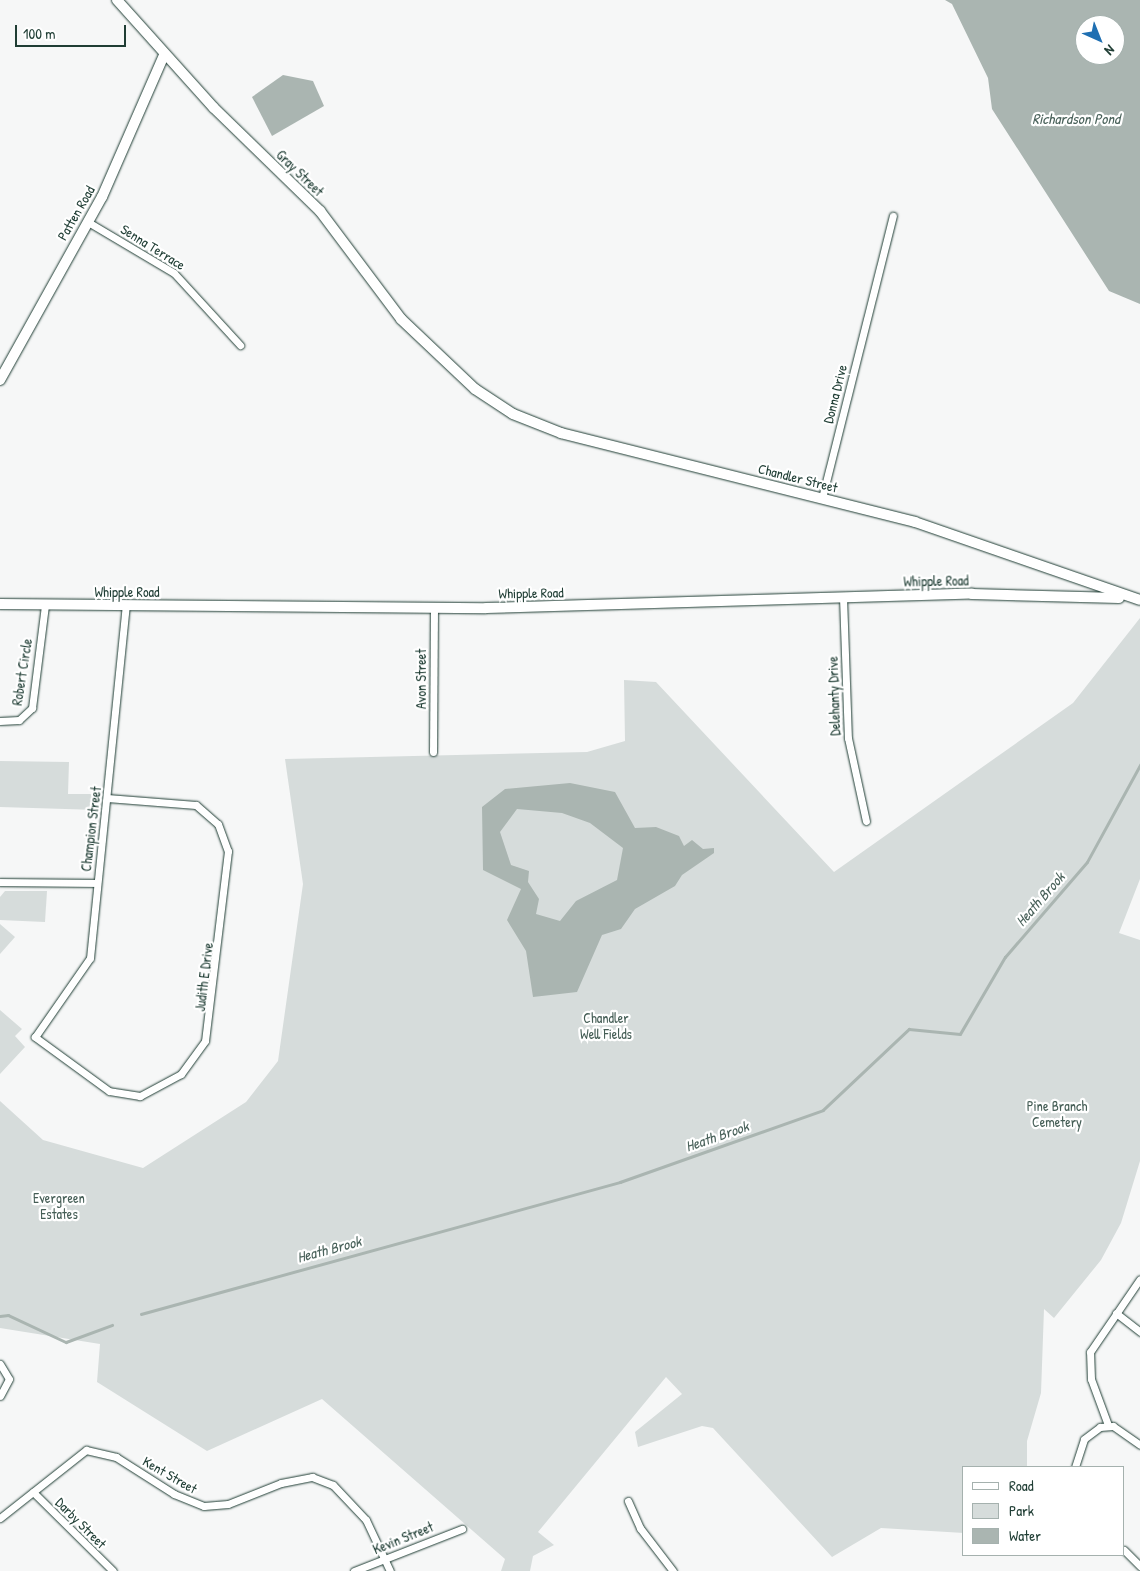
<!DOCTYPE html>
<html>
<head>
<meta charset="utf-8">
<style>
	body { margin:0 }
	#map { position:relative; width:1140px; height:1571px; overflow:hidden; background:#f6f7f7; font-family:"Patrick Hand",sans-serif }
	div>[style] { position:absolute }
	.green>* { inset:0; background:#d6dcdb }
	.water>* { inset:0; background:#aab5b1 }
	.stream>* { height:2.5px; margin:-1.25px; padding:0 1.25px; transform-origin:1.25px; border-radius:1.25px; background:#aab5b1 }
	.roads { filter:drop-shadow(0 0 1px #1f3d34) drop-shadow(0 0 1px #1f3d34) }
	.street>* { height:7px; margin:-3.5px; padding:0 3.5px; transform-origin:3.5px; border-radius:3.5px; background:#fff }
	.secondary>* { height:10px; margin:-5px; padding:0 5px; transform-origin:5px; border-radius:5px; background:#fff }
	span { translate:-50% -50%; white-space:nowrap; text-align:center; line-height:1.15; -webkit-text-stroke:4.5px #fff; paint-order:stroke }
	.street-label { font-size:14px; color:#1f3d34 }
	.park-label { font-size:14px; color:#445d55 }
	.water-label { font-size:15px; color:#49615a; font-style:italic }
	.legend { position:absolute; left:962px; top:1466px; width:162px; height:90px; box-sizing:border-box; background:#fff; border:1px solid #a5b1ae; margin:0; padding:6px 9px; list-style:none; font-size:15px; color:#1f3d34 }
	.legend li { display:flex; align-items:center; gap:10px; height:25px }
	.legend b { width:25px; border:1px solid #a5b1ae }
	.north { position:absolute; left:1075px; top:15px; width:50px; height:50px; box-sizing:border-box; background:#fff; border:1px solid #a5b1ae; border-radius:50%; rotate:136deg; font-size:14px; font-weight:700; line-height:20px; text-align:center; color:#1f3d34 }
	.north::after { content:''; display:block; margin:auto; width:18px; height:22px; background:#1f6fb2; clip-path:polygon(50% 0,100% 100%,50% 72%,0 100%) }
	.scale { position:absolute; left:15px; top:25px; width:111px; height:22px; box-sizing:border-box; border:2px solid #1f3d34; border-top:0; padding-left:6px; font-size:15px; line-height:18px; white-space:nowrap; color:#1f3d34; -webkit-text-stroke:4px #fff; paint-order:stroke }
</style>
</head>
<body>
<div id="map">
	<div class="green">
		<i style="clip-path:polygon(1140px 618px,1140px 879px,1119px 933px,1140px 940px,1140px 1161px,1121px 1223px,1101px 1260px,1054px 1318px,1044px 1309px,1041px 1393px,1027px 1441px,1027px 1467px,964px 1467px,964px 1533px,881px 1528px,832px 1557px,713px 1428px,702px 1426px,638px 1447px,635px 1432px,682px 1394px,666px 1377px,538px 1532px,554px 1545px,533px 1556px,530px 1571px,501px 1571px,505px 1559px,322px 1399px,207px 1451px,97px 1382px,100px 1344px,0 1328px,0 1101px,43px 1140px,143px 1168px,246px 1102px,278px 1061px,303px 884px,285px 759px,587px 752px,625px 741px,624px 680px,656px 682px,834px 872px,1073px 703px)"></i>
		<i style="clip-path:polygon(0 761px,69px 762px,68px 794px,101px 794px,98px 810px,0 807px)"></i>
		<i style="clip-path:polygon(5px 891px,47px 891px,45px 922px,0 920px,0 897px)"></i>
		<i style="clip-path:polygon(0 924px,15px 937px,0 954px)"></i>
		<i style="clip-path:polygon(0 1010px,22px 1029px,15px 1036px,25px 1047px,0 1074px)"></i>
	</div>
	<div class="water">
		<i style="clip-path:polygon(evenodd,945px 0,1140px 0,1140px 304px,1109px 291px,992px 109px,988px 78px,952px 4px,945px 0,1085px 25px,1115px 25px,1115px 55px,1085px 55px,1085px 25px)"></i>
		<i style="clip-path:polygon(283px 75px,313px 81px,324px 106px,272px 136px,252px 97px)"></i>
		<i style="clip-path:polygon(evenodd,570px 783px,615px 792px,635px 828px,656px 827px,679px 836px,684px 846px,692px 840px,703px 849px,714px 848px,714px 853px,682px 875px,675px 886px,635px 909px,621px 929px,602px 935px,577px 992px,533px 997px,526px 951px,507px 920px,521px 889px,483px 870px,482px 807px,505px 789px,570px 783px,517px 809px,562px 813px,590px 823px,623px 848px,617px 880px,576px 901px,560px 921px,536px 914px,539px 899px,528px 882px,529px 871px,511px 865px,500px 832px,517px 809px)"></i>
	</div>
	<div class="stream">
		<i style="left:141px;top:1314px;width:497px;rotate:-15.4deg"></i>
		<i style="left:620px;top:1182px;width:215px;rotate:-19.5deg"></i>
		<i style="left:823px;top:1110px;width:118px;rotate:-43.3deg"></i>
		<i style="left:909px;top:1029px;width:51px;rotate:5.6deg"></i>
		<i style="left:960px;top:1034px;width:89px;rotate:-59.7deg"></i>
		<i style="left:1005px;top:957px;width:125px;rotate:-49.2deg"></i>
		<i style="left:1087px;top:862px;width:111px;rotate:-61.3deg"></i>
		<i style="left:0;top:1316px;width:8px;rotate:-7deg"></i>
		<i style="left:8px;top:1315px;width:64px;rotate:25deg"></i>
		<i style="left:66px;top:1342px;width:49px;rotate:-20.3deg"></i>
	</div>
	<div class="roads">
		<div class="street">
			<i style="left:88px;top:222px;width:100px;rotate:30.7deg"></i>
			<i style="left:174px;top:273px;width:98px;rotate:47.5deg"></i>
			<i style="left:822px;top:498px;width:291px;rotate:-75.9deg"></i>
			<i style="left:843px;top:597px;width:141px;rotate:88deg"></i>
			<i style="left:848px;top:738px;width:85px;rotate:77.8deg"></i>
			<i style="left:0;top:721px;width:19px;rotate:-3deg"></i>
			<i style="left:19px;top:720px;width:18px;rotate:-43deg"></i>
			<i style="left:32px;top:708px;width:104px;rotate:-82.8deg"></i>
			<i style="left:433px;top:752px;width:145px;rotate:-89.6deg"></i>
			<i style="left:107px;top:798px;width:89px;rotate:4.5deg"></i>
			<i style="left:196px;top:805px;width:29px;rotate:41deg"></i>
			<i style="left:218px;top:824px;width:29px;rotate:70deg"></i>
			<i style="left:228px;top:851px;width:191px;rotate:96.9deg"></i>
			<i style="left:205px;top:1041px;width:41px;rotate:126deg"></i>
			<i style="left:181px;top:1074px;width:47px;rotate:151.8deg"></i>
			<i style="left:140px;top:1096px;width:31px;rotate:-171deg"></i>
			<i style="left:109px;top:1091px;width:92px;rotate:-143.9deg"></i>
			<i style="left:35px;top:1037px;width:96px;rotate:-55.2deg"></i>
			<i style="left:90px;top:958px;width:354px;rotate:-84.2deg"></i>
			<i style="left:0;top:882px;width:97px;rotate:0.6deg"></i>
			<i style="left:1116px;top:1313px;width:31px;rotate:38deg"></i>
			<i style="left:0;top:1364px;width:17px;rotate:59deg"></i>
			<i style="left:9px;top:1379px;width:19px;rotate:118deg"></i>
			<i style="left:1108px;top:1425px;width:49px;rotate:-110.3deg"></i>
			<i style="left:1091px;top:1379px;width:27px;rotate:-92deg"></i>
			<i style="left:1090px;top:1352px;width:88px;rotate:-55.6deg"></i>
			<i style="left:1075px;top:1467px;width:29px;rotate:-72deg"></i>
			<i style="left:1084px;top:1439px;width:20px;rotate:-37deg"></i>
			<i style="left:1100px;top:1427px;width:13px;rotate:-4deg"></i>
			<i style="left:1113px;top:1426px;width:33px;rotate:35deg"></i>
			<i style="left:33px;top:1492px;width:112px;rotate:44.6deg"></i>
			<i style="left:628px;top:1501px;width:30px;rotate:66deg"></i>
			<i style="left:640px;top:1528px;width:54px;rotate:52.5deg"></i>
			<i style="left:0;top:1518px;width:110px;rotate:-38.3deg"></i>
			<i style="left:86px;top:1450px;width:31px;rotate:13deg"></i>
			<i style="left:116px;top:1457px;width:69px;rotate:32.5deg"></i>
			<i style="left:174px;top:1494px;width:32px;rotate:22deg"></i>
			<i style="left:204px;top:1506px;width:24px;rotate:-5deg"></i>
			<i style="left:228px;top:1504px;width:57px;rotate:-21.6deg"></i>
			<i style="left:281px;top:1483px;width:32px;rotate:-11deg"></i>
			<i style="left:312px;top:1477px;width:22px;rotate:21deg"></i>
			<i style="left:333px;top:1485px;width:48px;rotate:46.7deg"></i>
			<i style="left:366px;top:1520px;width:56px;rotate:64.8deg"></i>
			<i style="left:1124px;top:1550px;width:23px;rotate:45deg"></i>
			<i style="left:354px;top:1571px;width:116px;rotate:-21.3deg"></i>
		</div>
		<div class="secondary">
			<i style="left:117px;top:0;width:145px;rotate:48.1deg"></i>
			<i style="left:214px;top:108px;width:148px;rotate:44.2deg"></i>
			<i style="left:320px;top:211px;width:135px;rotate:53.1deg"></i>
			<i style="left:401px;top:319px;width:102px;rotate:43.4deg"></i>
			<i style="left:475px;top:389px;width:45px;rotate:33.3deg"></i>
			<i style="left:513px;top:414px;width:52px;rotate:21.6deg"></i>
			<i style="left:561px;top:433px;width:365px;rotate:14.1deg"></i>
			<i style="left:915px;top:522px;width:238px;rotate:19.1deg"></i>
			<i style="left:0;top:380px;width:210px;rotate:-60.9deg"></i>
			<i style="left:102px;top:197px;width:155px;rotate:-66.4deg"></i>
			<i style="left:0;top:604px;width:486px;rotate:0.5deg"></i>
			<i style="left:486px;top:608px;width:486px;rotate:-1.7deg"></i>
			<i style="left:972px;top:594px;width:147px;rotate:1.6deg"></i>
		</div>
	</div>
	<div class="street-label">
		<span style="left:300px;top:173px;rotate:44deg">Gray Street</span>
		<span style="left:76px;top:213px;rotate:-60deg">Patten Road</span>
		<span style="left:153px;top:247px;rotate:32deg">Senna Terrace</span>
		<span style="left:835px;top:394px;rotate:-76deg">Donna Drive</span>
		<span style="left:798px;top:478px;rotate:14deg">Chandler Street</span>
		<span style="left:936px;top:581px;rotate:-1deg">Whipple Road</span>
		<span style="left:127px;top:592px">Whipple Road</span>
		<span style="left:531px;top:593px;rotate:-1deg">Whipple Road</span>
		<span style="left:22px;top:672px;rotate:-81deg">Robert Circle</span>
		<span style="left:421px;top:679px;rotate:-90deg">Avon Street</span>
		<span style="left:834px;top:696px;rotate:-92deg">Delehanty Drive</span>
		<span style="left:91px;top:829px;rotate:-83deg">Champion Street</span>
		<span style="left:204px;top:977px;rotate:-83deg">Judith E Drive</span>
		<span style="left:170px;top:1475px;rotate:30deg">Kent Street</span>
		<span style="left:81px;top:1523px;rotate:45deg">Darby Street</span>
		<span style="left:403px;top:1538px;rotate:-22deg">Kevin Street</span>
	</div>
	<div class="park-label">
		<span style="left:606px;top:1026px">Chandler<br>Well Fields</span>
		<span style="left:1057px;top:1114px">Pine Branch<br>Cemetery</span>
		<span style="left:59px;top:1206px">Evergreen<br>Estates</span>
	</div>
	<div class="water-label">
		<span style="left:1076px;top:119px">Richardson Pond</span>
		<span style="left:1040px;top:899px;rotate:-49deg">Heath Brook</span>
		<span style="left:717px;top:1136px;rotate:-19deg">Heath Brook</span>
		<span style="left:329px;top:1249px;rotate:-15deg">Heath Brook</span>
	</div>
	<ul class="legend">
	<li><b style="height:6px;background:#fff"></b>Road</li>
	<li><b style="height:14px;background:#d6dcdb"></b>Park</li>
	<li><b style="height:14px;background:#aab5b1"></b>Water</li>
	</ul>
	<div class="north">N</div>
	<div class="scale">100 m</div>
</div>
</body>
</html>
